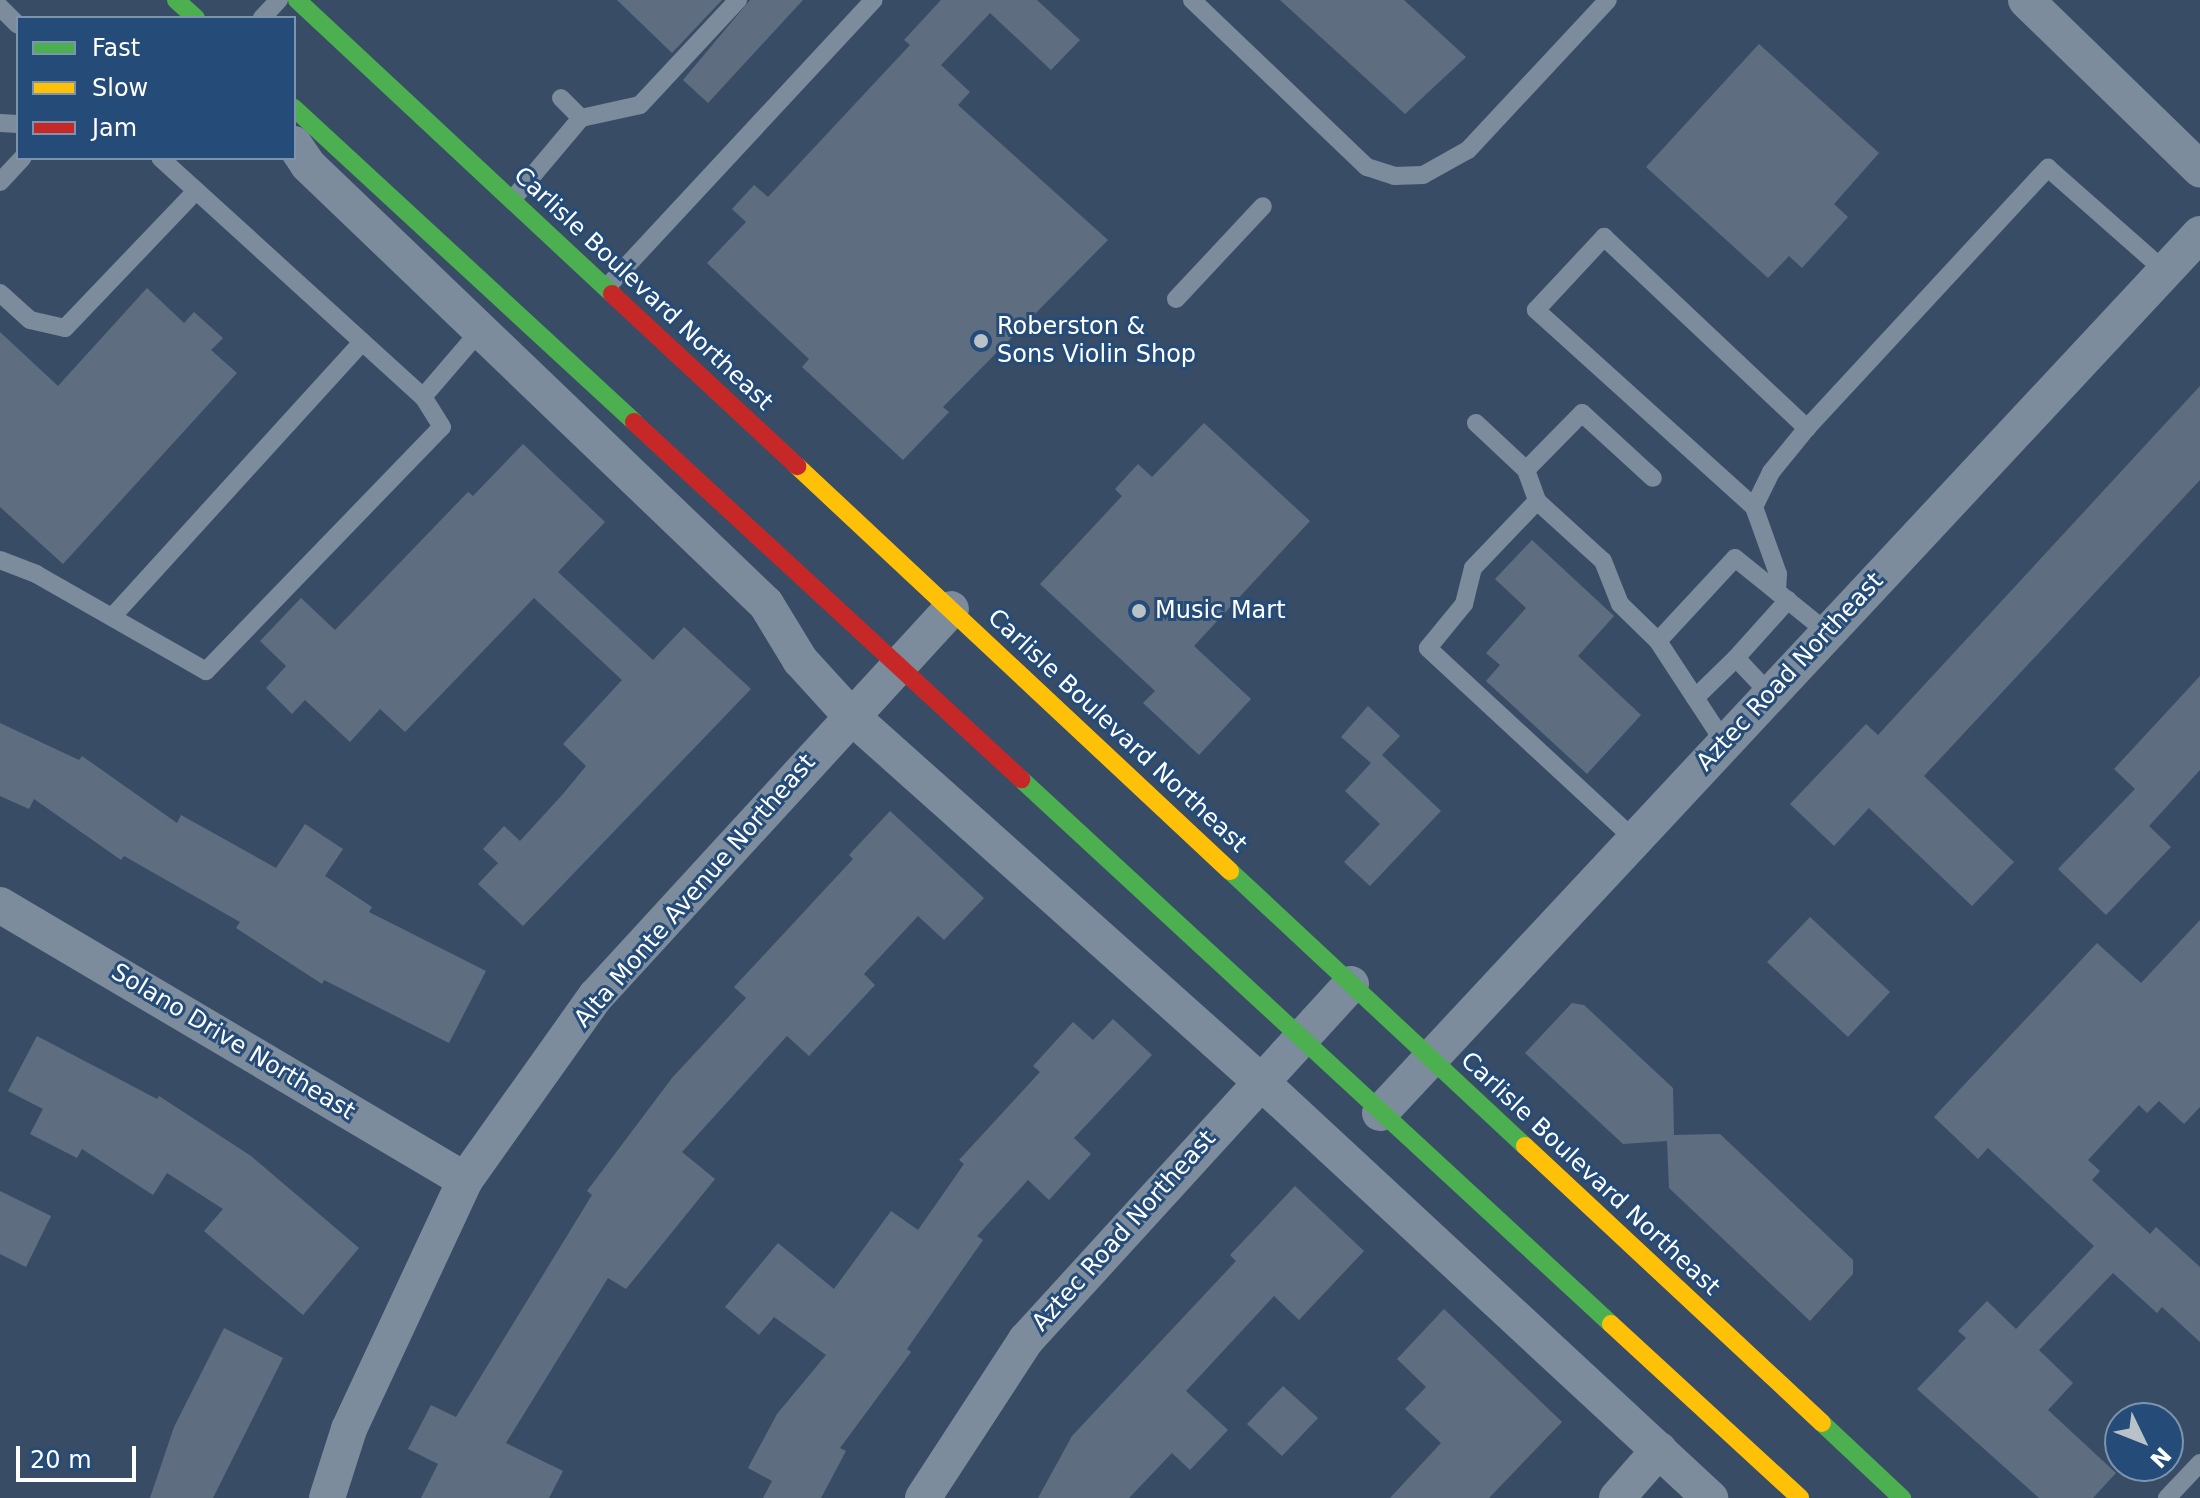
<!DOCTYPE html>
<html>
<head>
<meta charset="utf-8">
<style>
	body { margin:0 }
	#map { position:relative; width:2200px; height:1498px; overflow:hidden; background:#384d65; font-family:"DejaVu Sans",sans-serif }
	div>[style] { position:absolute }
	.building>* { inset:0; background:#5e6e80 }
	.lane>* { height:18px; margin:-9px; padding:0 9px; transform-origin:9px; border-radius:9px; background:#7c8c9c }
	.street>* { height:36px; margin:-18px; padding:0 18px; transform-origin:18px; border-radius:18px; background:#7c8c9c }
	.fast>* { height:18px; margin:-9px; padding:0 9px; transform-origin:9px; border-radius:9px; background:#4caf50 }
	.slow>* { height:18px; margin:-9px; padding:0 9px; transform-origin:9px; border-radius:9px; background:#ffc107 }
	.jam>* { height:18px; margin:-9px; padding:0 9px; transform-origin:9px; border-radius:9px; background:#c62828 }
	.dots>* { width:22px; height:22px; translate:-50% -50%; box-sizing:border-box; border:4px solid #254c78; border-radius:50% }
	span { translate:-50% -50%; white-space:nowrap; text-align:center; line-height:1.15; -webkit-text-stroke:6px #254c78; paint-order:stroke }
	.street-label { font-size:24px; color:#fff }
	.poi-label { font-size:24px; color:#fff }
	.left { translate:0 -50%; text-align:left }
	.legend { position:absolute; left:16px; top:16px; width:280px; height:144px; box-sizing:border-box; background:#254c78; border:2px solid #7c94ae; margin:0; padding:10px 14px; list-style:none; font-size:24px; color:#fff }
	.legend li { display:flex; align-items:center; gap:16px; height:40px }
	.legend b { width:40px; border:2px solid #7c94ae }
	.north { position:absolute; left:2104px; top:1402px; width:80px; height:80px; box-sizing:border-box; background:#254c78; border:2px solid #7c94ae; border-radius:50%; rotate:133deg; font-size:22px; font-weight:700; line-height:32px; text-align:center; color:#fff }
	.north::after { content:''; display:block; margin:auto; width:28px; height:36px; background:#b9c1c9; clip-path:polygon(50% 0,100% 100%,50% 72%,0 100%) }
	.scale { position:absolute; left:16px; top:1446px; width:120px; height:36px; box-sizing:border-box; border:4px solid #fff; border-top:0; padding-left:10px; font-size:24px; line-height:28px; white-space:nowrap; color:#fff; -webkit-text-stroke:6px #254c78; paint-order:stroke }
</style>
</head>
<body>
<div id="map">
	<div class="building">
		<i style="clip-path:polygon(617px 0,722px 0,672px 53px)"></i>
		<i style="clip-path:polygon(750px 0,803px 0,708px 103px,683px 80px)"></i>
		<i style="clip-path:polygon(941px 0,1037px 0,1080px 40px,1051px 70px,990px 13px,941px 65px,970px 92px,958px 105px,1108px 240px,943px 407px,949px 412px,903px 460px,802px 367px,809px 359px,707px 263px,746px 222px,732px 209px,754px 185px,768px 197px,910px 45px,904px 40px)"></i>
		<i style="clip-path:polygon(1280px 0,1404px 0,1466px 57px,1405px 114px)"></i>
		<i style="clip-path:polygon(1759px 44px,1879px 153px,1834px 204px,1848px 217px,1802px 268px,1789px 256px,1768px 278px,1646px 167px)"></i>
		<i style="clip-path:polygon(147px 288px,184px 323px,194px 312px,223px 338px,211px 350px,237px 373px,63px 564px,0 507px,0 332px,58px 386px)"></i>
		<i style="clip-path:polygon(2200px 386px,2200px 480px,1924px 776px,2014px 862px,1972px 906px,1869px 808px,1834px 846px,1790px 804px,1866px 724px,1878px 735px)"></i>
		<i style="clip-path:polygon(1204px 423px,1310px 521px,1194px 646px,1251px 699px,1199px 755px,1143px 703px,1155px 691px,1040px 584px,1122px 496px,1115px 489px,1138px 464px,1152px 477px)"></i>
		<i style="clip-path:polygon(523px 444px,605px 522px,558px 572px,653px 660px,684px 627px,751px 689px,523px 926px,478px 884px,498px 863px,483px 849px,504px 826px,520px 841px,563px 794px,586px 766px,563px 744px,622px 680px,534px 598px,405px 732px,380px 709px,350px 742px,305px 700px,292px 714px,266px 688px,286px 666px,260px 641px,301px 598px,335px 630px,468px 492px,473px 496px)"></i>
		<i style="clip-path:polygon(1532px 540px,1614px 616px,1578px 656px,1641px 715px,1587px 774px,1486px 681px,1500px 665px,1486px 653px,1526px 608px,1495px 579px)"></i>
		<i style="clip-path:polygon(2200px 676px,2200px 770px,2149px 826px,2171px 847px,2106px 915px,2058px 869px,2135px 789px,2114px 769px)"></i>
		<i style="clip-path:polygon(1368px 706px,1400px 736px,1382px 755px,1441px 811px,1370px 886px,1344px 862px,1380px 824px,1345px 791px,1371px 763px,1341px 737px)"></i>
		<i style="clip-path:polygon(0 723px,79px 760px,82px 756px,177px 823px,181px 815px,276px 868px,305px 824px,343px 849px,325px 876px,372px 907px,369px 912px,486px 971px,449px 1043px,324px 980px,322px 984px,236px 928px,240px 922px,124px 856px,121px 860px,34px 799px,29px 809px,0 796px)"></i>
		<i style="clip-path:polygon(890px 811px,984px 898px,944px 940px,918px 916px,864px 974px,875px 985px,809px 1056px,787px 1036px,682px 1152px,715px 1179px,626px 1289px,608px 1278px,506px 1443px,563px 1471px,549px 1498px,421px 1498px,438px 1464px,408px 1449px,431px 1405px,456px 1417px,592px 1195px,587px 1191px,672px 1078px,746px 998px,734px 987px,853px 859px,849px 855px)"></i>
		<i style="clip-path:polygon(1810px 917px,1890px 992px,1848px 1037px,1767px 962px)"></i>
		<i style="clip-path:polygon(2200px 920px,2200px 1107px,2184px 1124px,2159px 1101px,2147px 1113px,2139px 1105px,2088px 1160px,2100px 1171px,2092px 1180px,2150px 1234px,2156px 1227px,2200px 1267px,2200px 1342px,2162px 1307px,2157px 1313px,2113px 1273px,2039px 1350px,2073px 1383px,2048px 1410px,2116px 1473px,2093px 1498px,2039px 1498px,1917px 1389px,1966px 1338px,1958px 1331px,1987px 1301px,2016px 1329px,2094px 1246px,1988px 1148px,1978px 1159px,1934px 1117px,2097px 943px,2141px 983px)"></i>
		<i style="clip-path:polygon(1572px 1003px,1584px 1005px,1673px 1088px,1674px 1135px,1720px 1134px,1853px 1260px,1853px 1274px,1810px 1321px,1669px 1188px,1667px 1141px,1623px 1144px,1525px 1053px)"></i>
		<i style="clip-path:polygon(1113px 1019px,1152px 1055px,1074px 1138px,1091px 1154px,1049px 1200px,1028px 1180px,977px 1236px,983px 1240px,907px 1349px,911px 1352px,840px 1448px,846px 1451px,821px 1498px,763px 1498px,772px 1481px,748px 1468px,777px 1414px,826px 1355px,774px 1317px,759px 1335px,725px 1307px,778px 1243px,834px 1289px,891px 1211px,918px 1230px,964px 1164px,959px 1160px,1040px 1072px,1033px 1066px,1073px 1022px,1093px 1040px)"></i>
		<i style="clip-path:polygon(37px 1036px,157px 1099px,159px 1096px,251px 1156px,359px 1248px,303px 1315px,204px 1231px,223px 1209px,167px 1173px,153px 1195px,82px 1149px,77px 1158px,30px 1134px,43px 1109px,8px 1091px)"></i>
		<i style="clip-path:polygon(1295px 1186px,1364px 1251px,1299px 1320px,1274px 1296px,1186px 1391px,1228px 1430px,1190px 1470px,1172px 1453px,1129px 1498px,1038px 1498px,1072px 1436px,1236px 1261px,1230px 1255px)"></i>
		<i style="clip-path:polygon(0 1191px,51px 1216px,26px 1267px,0 1254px)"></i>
		<i style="clip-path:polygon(1444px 1309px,1562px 1422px,1489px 1498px,1390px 1498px,1441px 1443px,1405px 1409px,1426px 1387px,1397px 1359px)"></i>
		<i style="clip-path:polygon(224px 1328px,283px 1358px,213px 1498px,150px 1498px,174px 1427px)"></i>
		<i style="clip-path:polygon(1283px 1386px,1318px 1418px,1282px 1456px,1247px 1424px)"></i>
	</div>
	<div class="lane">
		<i style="left:1192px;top:0;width:242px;rotate:43.7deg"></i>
		<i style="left:1367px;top:167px;width:28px;rotate:18deg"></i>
		<i style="left:1394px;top:176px;width:29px;rotate:-2deg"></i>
		<i style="left:1423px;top:175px;width:51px;rotate:-29.1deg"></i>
		<i style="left:1468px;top:150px;width:205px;rotate:-47deg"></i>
		<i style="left:0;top:7px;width:25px;rotate:45deg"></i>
		<i style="left:262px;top:18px;width:25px;rotate:-47deg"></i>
		<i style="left:561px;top:98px;width:28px;rotate:45deg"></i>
		<i style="left:0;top:123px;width:18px;rotate:3deg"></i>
		<i style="left:0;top:182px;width:33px;rotate:-47deg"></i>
		<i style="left:512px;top:200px;width:107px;rotate:-49.9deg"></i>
		<i style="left:581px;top:118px;width:60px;rotate:-12.4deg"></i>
		<i style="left:640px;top:105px;width:144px;rotate:-47deg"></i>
		<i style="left:606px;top:288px;width:393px;rotate:-47.1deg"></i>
		<i style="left:0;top:293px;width:40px;rotate:42deg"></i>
		<i style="left:30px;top:320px;width:36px;rotate:13deg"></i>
		<i style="left:65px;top:328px;width:190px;rotate:-46.3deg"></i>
		<i style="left:1176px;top:299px;width:127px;rotate:-46.9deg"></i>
		<i style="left:423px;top:397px;width:95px;rotate:-49.3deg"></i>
		<i style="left:1476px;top:423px;width:69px;rotate:43.2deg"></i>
		<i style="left:1526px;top:470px;width:33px;rotate:70deg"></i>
		<i style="left:1526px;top:470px;width:80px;rotate:-45.5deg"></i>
		<i style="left:1582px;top:413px;width:96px;rotate:42.5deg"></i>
		<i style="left:1754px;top:507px;width:39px;rotate:-64deg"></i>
		<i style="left:1771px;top:472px;width:57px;rotate:-50.7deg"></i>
		<i style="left:1807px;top:428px;width:355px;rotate:-47.2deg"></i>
		<i style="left:2048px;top:168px;width:156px;rotate:41.4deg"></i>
		<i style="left:0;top:560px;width:39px;rotate:21deg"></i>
		<i style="left:36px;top:574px;width:196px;rotate:29.7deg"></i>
		<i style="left:206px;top:671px;width:339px;rotate:-46deg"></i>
		<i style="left:442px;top:427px;width:36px;rotate:-122deg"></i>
		<i style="left:423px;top:397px;width:355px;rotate:-137.7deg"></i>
		<i style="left:1777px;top:592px;width:18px;rotate:-87deg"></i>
		<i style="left:1778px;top:574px;width:71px;rotate:-109.7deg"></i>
		<i style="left:1754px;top:507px;width:294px;rotate:-137.9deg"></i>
		<i style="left:1536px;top:310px;width:100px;rotate:-47deg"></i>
		<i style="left:1604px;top:237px;width:279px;rotate:43.3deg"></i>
		<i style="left:112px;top:617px;width:372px;rotate:-47.7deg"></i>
		<i style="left:1736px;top:658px;width:78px;rotate:-48.1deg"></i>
		<i style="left:1695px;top:698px;width:57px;rotate:-44.3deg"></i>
		<i style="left:1736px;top:658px;width:50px;rotate:46.6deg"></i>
		<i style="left:1724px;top:742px;width:121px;rotate:-123.2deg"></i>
		<i style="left:1658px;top:641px;width:113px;rotate:-47.1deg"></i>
		<i style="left:1735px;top:558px;width:118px;rotate:38.8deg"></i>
		<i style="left:1634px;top:839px;width:281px;rotate:-137.2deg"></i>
		<i style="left:1428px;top:648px;width:57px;rotate:-50.7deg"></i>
		<i style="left:1464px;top:604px;width:37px;rotate:-76deg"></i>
		<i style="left:1473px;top:568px;width:93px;rotate:-46.3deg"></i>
		<i style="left:1537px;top:501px;width:89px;rotate:42.3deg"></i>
		<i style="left:1603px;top:561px;width:46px;rotate:68.4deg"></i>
		<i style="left:1620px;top:604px;width:53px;rotate:44.2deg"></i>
		<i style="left:2167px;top:1498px;width:48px;rotate:-46.7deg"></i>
	</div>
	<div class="street">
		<i style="left:2026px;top:0;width:243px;rotate:44.2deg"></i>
		<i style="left:294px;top:144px;width:25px;rotate:56deg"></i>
		<i style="left:308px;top:165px;width:634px;rotate:43.79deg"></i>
		<i style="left:766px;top:604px;width:66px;rotate:58.7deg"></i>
		<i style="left:800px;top:660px;width:74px;rotate:47.7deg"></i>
		<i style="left:850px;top:715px;width:550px;rotate:41.75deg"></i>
		<i style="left:1260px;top:1081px;width:614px;rotate:42.82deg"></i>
		<i style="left:0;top:905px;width:540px;rotate:30.6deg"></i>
		<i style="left:1380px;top:1113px;width:1202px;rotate:-46.99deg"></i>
		<i style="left:327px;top:1498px;width:72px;rotate:-72.3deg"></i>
		<i style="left:349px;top:1429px;width:275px;rotate:-65deg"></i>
		<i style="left:465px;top:1180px;width:226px;rotate:-54.6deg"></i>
		<i style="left:596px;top:996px;width:525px;rotate:-47.47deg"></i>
		<i style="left:923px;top:1498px;width:189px;rotate:-56.9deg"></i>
		<i style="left:1026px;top:1340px;width:482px;rotate:-47.6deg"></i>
		<i style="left:1617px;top:1498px;width:64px;rotate:-48.8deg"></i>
	</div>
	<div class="fast">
		<i style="left:176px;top:0;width:27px;rotate:42deg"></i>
		<i style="left:297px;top:0;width:431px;rotate:43deg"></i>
		<i style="left:294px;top:108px;width:463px;rotate:42.7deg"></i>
		<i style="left:1021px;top:779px;width:803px;rotate:42.73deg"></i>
		<i style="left:1230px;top:871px;width:403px;rotate:43deg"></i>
		<i style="left:1822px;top:1423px;width:110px;rotate:43.2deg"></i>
	</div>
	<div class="slow">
		<i style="left:797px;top:466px;width:593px;rotate:43.09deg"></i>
		<i style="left:1525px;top:1146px;width:406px;rotate:43deg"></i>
		<i style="left:1611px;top:1324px;width:257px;rotate:42.6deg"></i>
	</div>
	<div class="jam">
		<i style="left:612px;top:294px;width:253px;rotate:42.9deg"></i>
		<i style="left:634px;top:422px;width:527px;rotate:42.69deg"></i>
	</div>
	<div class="dots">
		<i style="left:981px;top:341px;background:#b9c1c9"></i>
		<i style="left:1139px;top:611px;background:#b9c1c9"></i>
	</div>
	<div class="street-label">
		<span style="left:643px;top:289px;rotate:43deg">Carlisle Boulevard Northeast</span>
		<span style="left:1790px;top:672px;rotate:-47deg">Aztec Road Northeast</span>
		<span style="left:1117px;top:731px;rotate:43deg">Carlisle Boulevard Northeast</span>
		<span style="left:695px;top:891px;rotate:-49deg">Alta Monte Avenue Northeast</span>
		<span style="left:233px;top:1042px;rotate:31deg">Solano Drive Northeast</span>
		<span style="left:1590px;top:1174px;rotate:43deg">Carlisle Boulevard Northeast</span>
		<span style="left:1124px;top:1231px;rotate:-48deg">Aztec Road Northeast</span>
	</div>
	<div class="poi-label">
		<span class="left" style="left:997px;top:341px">Roberston &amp;<br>Sons Violin Shop</span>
		<span class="left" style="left:1155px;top:611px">Music Mart</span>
	</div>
	<ul class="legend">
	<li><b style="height:10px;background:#4caf50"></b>Fast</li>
	<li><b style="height:10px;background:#ffc107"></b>Slow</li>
	<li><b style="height:10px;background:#c62828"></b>Jam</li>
	</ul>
	<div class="north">N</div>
	<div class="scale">20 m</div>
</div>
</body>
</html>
